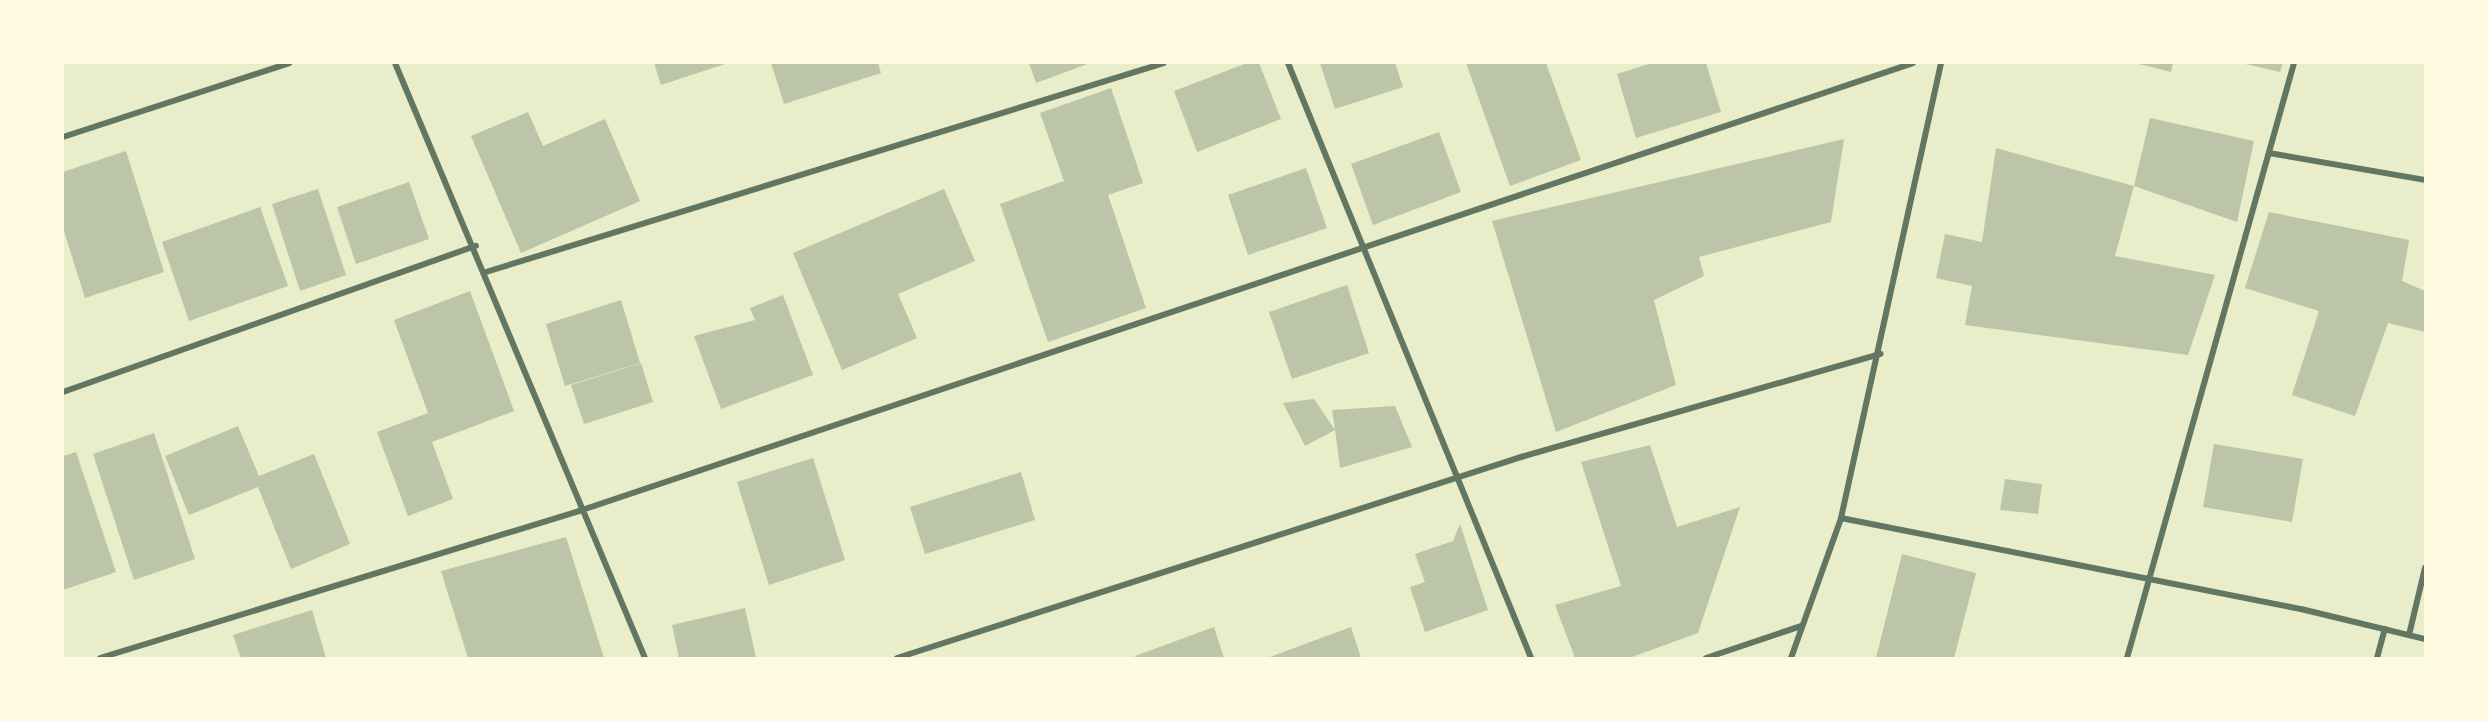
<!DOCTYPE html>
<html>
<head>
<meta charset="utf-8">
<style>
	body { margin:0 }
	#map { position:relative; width:2488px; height:721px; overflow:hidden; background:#e9edc9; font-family:Signika,sans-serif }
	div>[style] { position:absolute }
	.building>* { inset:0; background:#bcc5a7 }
	.minor>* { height:6px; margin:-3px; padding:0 3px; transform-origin:3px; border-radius:3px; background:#617663 }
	span { translate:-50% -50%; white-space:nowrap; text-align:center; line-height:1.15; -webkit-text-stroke:4.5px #fefae0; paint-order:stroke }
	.frame { position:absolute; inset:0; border:64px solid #fefae0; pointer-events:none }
</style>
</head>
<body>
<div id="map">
	<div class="building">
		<i style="clip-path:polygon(654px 63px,728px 63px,661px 85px)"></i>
		<i style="clip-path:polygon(771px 63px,878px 63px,881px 73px,784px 104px)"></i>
		<i style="clip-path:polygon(1029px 63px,1090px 63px,1036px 83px)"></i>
		<i style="clip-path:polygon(1247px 63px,1259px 63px,1281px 119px,1197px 152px,1174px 91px)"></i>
		<i style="clip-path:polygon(1320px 63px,1395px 63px,1403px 87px,1335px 109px)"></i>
		<i style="clip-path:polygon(1466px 63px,1546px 63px,1581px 160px,1510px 186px)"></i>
		<i style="clip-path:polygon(1652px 63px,1706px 63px,1721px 112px,1636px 138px,1617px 74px)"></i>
		<i style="clip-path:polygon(2135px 63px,2173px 63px,2171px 72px)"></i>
		<i style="clip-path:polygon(2241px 63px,2283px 63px,2280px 72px)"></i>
		<i style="clip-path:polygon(1111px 88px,1143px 183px,1108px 195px,1146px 308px,1048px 342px,1000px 204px,1064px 181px,1040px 113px)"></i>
		<i style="clip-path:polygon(528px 112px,543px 146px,605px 119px,640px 201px,521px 253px,471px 136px)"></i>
		<i style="clip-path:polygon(2150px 118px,2254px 141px,2237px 222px,2134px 186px)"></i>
		<i style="clip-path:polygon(1439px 132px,1461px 192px,1373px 225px,1351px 164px)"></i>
		<i style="clip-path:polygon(1844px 139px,1831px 222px,1699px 257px,1704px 276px,1654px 300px,1676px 385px,1556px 432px,1492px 221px)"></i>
		<i style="clip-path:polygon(1996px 148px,2134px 186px,2115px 256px,2215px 275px,2188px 355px,1965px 325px,1972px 286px,1936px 278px,1945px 234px,1982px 242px)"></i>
		<i style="clip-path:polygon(126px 151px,164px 272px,85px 298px,63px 228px,63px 172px)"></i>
		<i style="clip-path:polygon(1306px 168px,1327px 228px,1248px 255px,1228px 195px)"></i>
		<i style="clip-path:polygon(409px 182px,429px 239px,356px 264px,337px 207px)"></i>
		<i style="clip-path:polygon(318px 189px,346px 275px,300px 291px,272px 204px)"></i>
		<i style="clip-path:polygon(944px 189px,975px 261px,898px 294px,917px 338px,842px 370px,793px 253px)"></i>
		<i style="clip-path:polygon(260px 207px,288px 286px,189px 321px,162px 242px)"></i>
		<i style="clip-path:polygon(2269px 212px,2409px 240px,2402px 281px,2425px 291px,2425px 332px,2388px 323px,2355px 416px,2292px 395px,2319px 311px,2245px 288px)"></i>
		<i style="clip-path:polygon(1347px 285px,1369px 353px,1292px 379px,1269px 312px)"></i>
		<i style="clip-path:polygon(470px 291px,514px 411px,432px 442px,453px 499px,408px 516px,377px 432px,428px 413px,394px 320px)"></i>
		<i style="clip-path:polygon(783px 295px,813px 375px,721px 409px,694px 336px,755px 320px,750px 308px)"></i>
		<i style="clip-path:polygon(621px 300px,640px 363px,565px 386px,546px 324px)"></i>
		<i style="clip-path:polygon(641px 363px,653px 402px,584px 424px,571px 385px)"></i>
		<i style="clip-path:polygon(1314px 399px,1335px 430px,1332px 410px,1395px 406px,1412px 447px,1340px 468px,1335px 430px,1305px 446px,1283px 403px)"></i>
		<i style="clip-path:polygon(238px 426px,259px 476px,314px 454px,350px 544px,291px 569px,258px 487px,189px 515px,165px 456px)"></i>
		<i style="clip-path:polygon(154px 433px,195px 559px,134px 580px,93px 454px)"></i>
		<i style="clip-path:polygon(2214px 444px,2303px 459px,2292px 522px,2203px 507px)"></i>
		<i style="clip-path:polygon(1650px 445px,1677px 527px,1740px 507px,1698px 633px,1629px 658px,1575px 658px,1555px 605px,1621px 586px,1581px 462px)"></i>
		<i style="clip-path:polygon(76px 452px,116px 572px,63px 590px,63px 456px)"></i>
		<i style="clip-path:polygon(813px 458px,845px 560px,769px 585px,737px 482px)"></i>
		<i style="clip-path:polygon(1021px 472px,1035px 520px,925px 554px,910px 507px)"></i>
		<i style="clip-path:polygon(2005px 479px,2042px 484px,2038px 514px,2000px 510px)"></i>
		<i style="clip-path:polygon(1460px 524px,1488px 610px,1425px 632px,1410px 587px,1425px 582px,1415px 554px,1453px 541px)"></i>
		<i style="clip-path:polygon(566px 537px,604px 658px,468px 658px,441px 571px)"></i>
		<i style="clip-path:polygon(1902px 554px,1976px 573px,1954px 658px,1876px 658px)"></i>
		<i style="clip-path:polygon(745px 608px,756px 658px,679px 658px,672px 625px)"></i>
		<i style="clip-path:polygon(312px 610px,326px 658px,241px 658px,233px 635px)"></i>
		<i style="clip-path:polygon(1214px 627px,1224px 658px,1136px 658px,1135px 656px)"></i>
		<i style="clip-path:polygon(1351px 627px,1361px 658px,1267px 658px)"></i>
	</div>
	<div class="minor">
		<i style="left:395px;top:63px;width:645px;rotate:67.21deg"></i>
		<i style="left:1288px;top:63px;width:643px;rotate:67.78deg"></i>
		<i style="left:63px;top:137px;width:238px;rotate:-18.1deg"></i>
		<i style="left:2269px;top:153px;width:158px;rotate:9.8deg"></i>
		<i style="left:486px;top:272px;width:709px;rotate:-17.13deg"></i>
		<i style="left:63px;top:392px;width:438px;rotate:-19.5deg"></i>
		<i style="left:1841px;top:518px;width:469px;rotate:11.2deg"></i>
		<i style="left:2301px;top:609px;width:128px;rotate:13.6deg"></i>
		<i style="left:2409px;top:635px;width:69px;rotate:-76.6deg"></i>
		<i style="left:100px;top:658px;width:501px;rotate:-17.06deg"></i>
		<i style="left:579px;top:511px;width:1407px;rotate:-18.56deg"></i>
		<i style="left:897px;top:658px;width:656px;rotate:-17.85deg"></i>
		<i style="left:1521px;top:457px;width:374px;rotate:-16deg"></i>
		<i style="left:1706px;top:658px;width:100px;rotate:-18.6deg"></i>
		<i style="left:1791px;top:658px;width:149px;rotate:-70.3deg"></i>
		<i style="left:1841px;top:518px;width:466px;rotate:-77.6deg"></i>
		<i style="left:2127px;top:658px;width:618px;rotate:-74.32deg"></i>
		<i style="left:2377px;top:658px;width:30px;rotate:-75deg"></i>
	</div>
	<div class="frame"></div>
</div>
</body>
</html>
